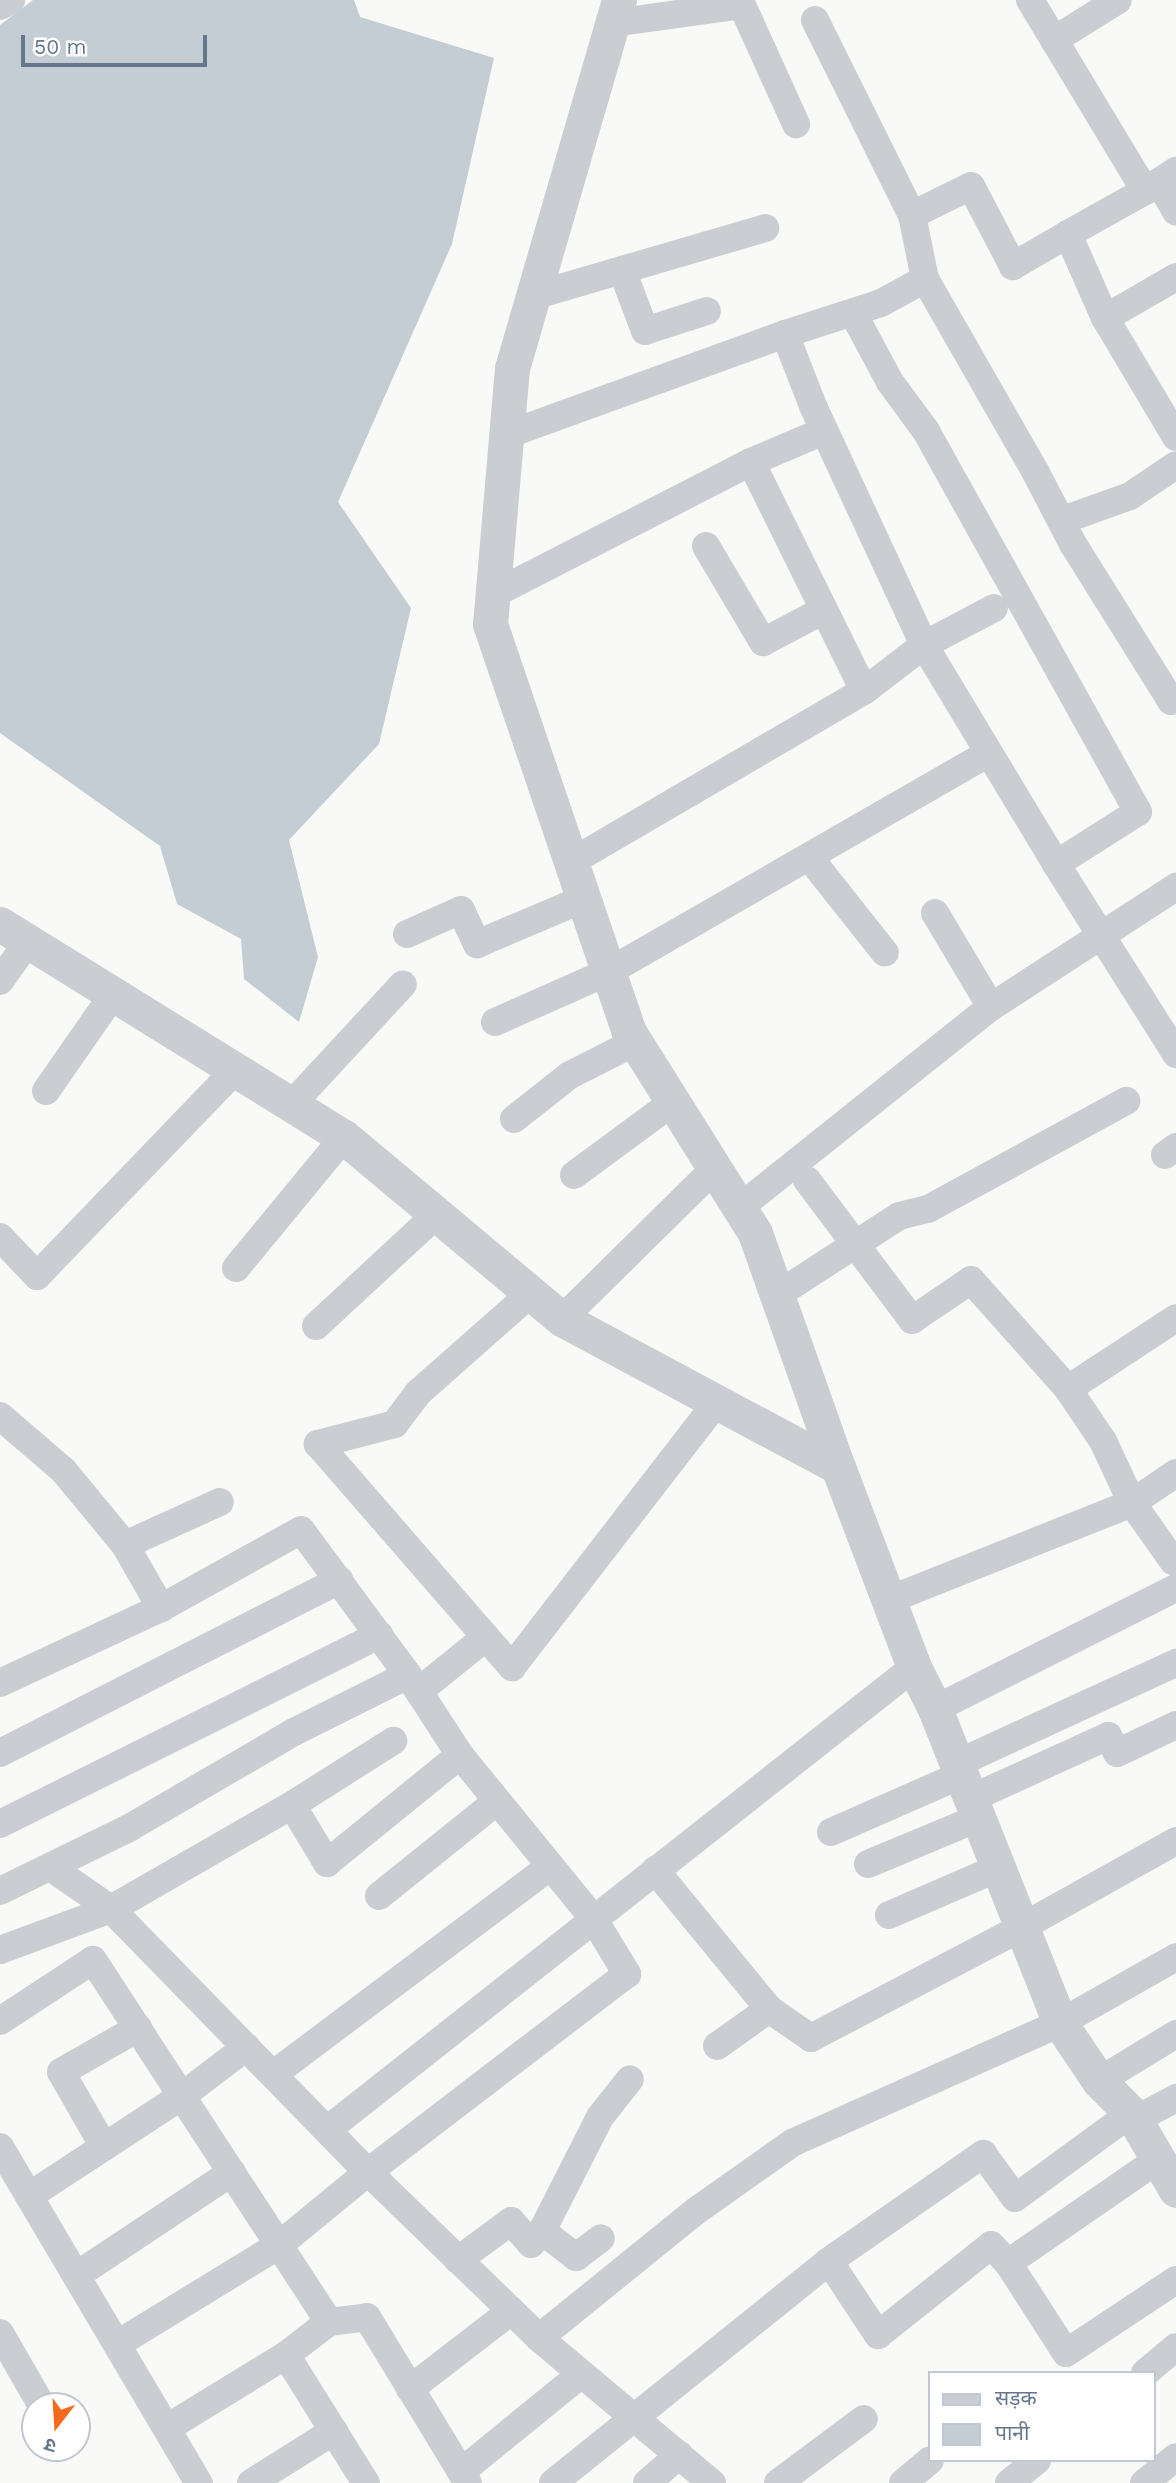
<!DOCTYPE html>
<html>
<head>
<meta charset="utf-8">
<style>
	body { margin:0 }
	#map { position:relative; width:1176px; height:2483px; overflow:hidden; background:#f9faf7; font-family:"Work Sans","Noto Sans Devanagari",sans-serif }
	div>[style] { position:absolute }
	.water>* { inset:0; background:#c3cdd3 }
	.minor>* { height:28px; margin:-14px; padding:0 14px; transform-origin:14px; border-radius:14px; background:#cacdd1 }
	.tertiary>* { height:35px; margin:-17.5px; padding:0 17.5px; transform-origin:17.5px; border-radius:17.5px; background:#cacdd1 }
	span { translate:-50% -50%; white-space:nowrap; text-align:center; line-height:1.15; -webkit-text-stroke:7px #fff; paint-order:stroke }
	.legend { position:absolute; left:928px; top:2371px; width:228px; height:91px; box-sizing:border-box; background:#fff; border:2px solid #c2c8d1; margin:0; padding:9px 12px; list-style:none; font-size:21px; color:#66768b }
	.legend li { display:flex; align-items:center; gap:14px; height:35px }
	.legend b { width:35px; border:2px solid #c2c8d1 }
	.north { position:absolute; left:21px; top:2392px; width:70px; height:70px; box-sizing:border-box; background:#fff; border:2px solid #c2c8d1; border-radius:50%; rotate:197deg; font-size:19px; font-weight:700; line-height:28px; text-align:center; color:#66768b }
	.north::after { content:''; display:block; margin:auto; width:24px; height:32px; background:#f46a1d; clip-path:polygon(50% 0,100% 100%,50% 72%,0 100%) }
	.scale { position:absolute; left:21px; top:35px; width:186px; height:32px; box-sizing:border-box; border:4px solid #66768b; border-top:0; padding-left:9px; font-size:21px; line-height:24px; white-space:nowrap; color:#66768b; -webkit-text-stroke:5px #fff; paint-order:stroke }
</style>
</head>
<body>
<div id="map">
	<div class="water">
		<i style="clip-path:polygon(33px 0,354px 0,360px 17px,494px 58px,452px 244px,338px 502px,411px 608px,379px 744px,289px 840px,318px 957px,299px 1022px,244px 979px,241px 939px,177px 904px,160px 846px,0 733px,0 25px)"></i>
	</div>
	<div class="minor">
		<i style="left:1030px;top:0;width:223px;rotate:58.9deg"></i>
		<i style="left:1145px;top:191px;width:37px;rotate:-33deg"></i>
		<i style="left:0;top:6px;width:13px;rotate:-29deg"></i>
		<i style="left:815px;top:20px;width:218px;rotate:63.6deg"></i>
		<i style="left:613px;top:23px;width:130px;rotate:-7.9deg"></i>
		<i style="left:742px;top:5px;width:131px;rotate:65.6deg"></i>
		<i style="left:1054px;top:40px;width:75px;rotate:-32deg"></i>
		<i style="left:1159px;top:182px;width:34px;rotate:60deg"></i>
		<i style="left:1068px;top:234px;width:88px;rotate:-29.2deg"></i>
		<i style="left:622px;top:270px;width:65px;rotate:69.3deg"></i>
		<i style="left:645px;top:331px;width:65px;rotate:-17.9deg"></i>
		<i style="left:533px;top:296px;width:242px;rotate:-16.3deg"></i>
		<i style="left:853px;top:313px;width:78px;rotate:61.8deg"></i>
		<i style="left:890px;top:382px;width:61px;rotate:53.7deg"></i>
		<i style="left:926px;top:431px;width:436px;rotate:60.9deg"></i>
		<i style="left:1138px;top:812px;width:97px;rotate:147.6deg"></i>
		<i style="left:1105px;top:318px;width:82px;rotate:-30deg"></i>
		<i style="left:785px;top:334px;width:77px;rotate:68.7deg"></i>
		<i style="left:813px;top:406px;width:264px;rotate:65.1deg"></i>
		<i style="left:924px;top:645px;width:256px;rotate:58.9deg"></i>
		<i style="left:1056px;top:864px;width:225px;rotate:57.7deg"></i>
		<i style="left:506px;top:435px;width:297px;rotate:-19.9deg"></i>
		<i style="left:785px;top:334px;width:101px;rotate:-17.9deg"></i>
		<i style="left:881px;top:303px;width:50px;rotate:-28.6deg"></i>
		<i style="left:1176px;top:437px;width:139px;rotate:-120.8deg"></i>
		<i style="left:1105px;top:318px;width:92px;rotate:-113.8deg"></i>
		<i style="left:1068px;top:234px;width:64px;rotate:149.8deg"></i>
		<i style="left:1013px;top:266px;width:90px;rotate:-117.7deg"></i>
		<i style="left:971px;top:186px;width:66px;rotate:153.8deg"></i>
		<i style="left:912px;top:215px;width:65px;rotate:78.5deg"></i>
		<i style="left:925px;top:279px;width:224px;rotate:60.2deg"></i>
		<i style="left:1036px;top:473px;width:80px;rotate:62.5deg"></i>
		<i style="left:1073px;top:544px;width:185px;rotate:58deg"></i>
		<i style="left:1171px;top:701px;width:5px;rotate:-22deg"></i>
		<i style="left:751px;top:462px;width:255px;rotate:63.7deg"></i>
		<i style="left:1063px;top:520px;width:71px;rotate:-19.7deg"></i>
		<i style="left:1130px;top:496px;width:55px;rotate:-34deg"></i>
		<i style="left:706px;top:546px;width:112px;rotate:59.3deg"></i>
		<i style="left:763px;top:642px;width:69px;rotate:-27.7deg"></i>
		<i style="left:492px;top:595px;width:291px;rotate:-27.2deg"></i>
		<i style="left:751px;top:462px;width:79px;rotate:-23deg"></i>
		<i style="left:809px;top:857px;width:122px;rotate:51.6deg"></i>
		<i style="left:571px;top:862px;width:339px;rotate:-30.3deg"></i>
		<i style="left:864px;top:691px;width:76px;rotate:-37.5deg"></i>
		<i style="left:924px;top:645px;width:79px;rotate:-27.9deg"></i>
		<i style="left:935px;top:913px;width:109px;rotate:59.2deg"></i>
		<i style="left:991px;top:1007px;width:221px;rotate:-33deg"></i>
		<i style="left:407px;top:934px;width:59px;rotate:-24deg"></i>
		<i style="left:461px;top:910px;width:38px;rotate:65deg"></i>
		<i style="left:477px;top:944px;width:115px;rotate:-23deg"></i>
		<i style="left:0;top:981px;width:50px;rotate:-54.7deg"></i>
		<i style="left:495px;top:1022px;width:124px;rotate:-23.9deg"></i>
		<i style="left:608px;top:972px;width:439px;rotate:-29.9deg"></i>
		<i style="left:46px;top:1091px;width:119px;rotate:-55.2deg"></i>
		<i style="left:292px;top:1104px;width:163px;rotate:-47.2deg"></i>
		<i style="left:514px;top:1119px;width:71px;rotate:-38.2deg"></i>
		<i style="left:570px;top:1075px;width:73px;rotate:-26.9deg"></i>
		<i style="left:1165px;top:1155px;width:14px;rotate:-36deg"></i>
		<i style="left:574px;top:1175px;width:123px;rotate:-36.4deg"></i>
		<i style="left:807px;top:1180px;width:175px;rotate:53.1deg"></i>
		<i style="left:912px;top:1320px;width:71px;rotate:-34.1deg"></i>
		<i style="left:971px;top:1280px;width:146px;rotate:48.3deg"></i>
		<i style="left:1068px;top:1389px;width:129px;rotate:-33.3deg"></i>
		<i style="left:739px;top:1208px;width:322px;rotate:-38.6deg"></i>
		<i style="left:0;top:1237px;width:54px;rotate:46.5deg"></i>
		<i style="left:37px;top:1276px;width:287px;rotate:-46.1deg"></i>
		<i style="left:236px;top:1268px;width:170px;rotate:-50.5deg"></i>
		<i style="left:531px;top:1293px;width:151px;rotate:138.5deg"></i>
		<i style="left:418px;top:1393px;width:39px;rotate:127deg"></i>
		<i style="left:395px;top:1424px;width:80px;rotate:165.4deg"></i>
		<i style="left:318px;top:1444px;width:296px;rotate:49deg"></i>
		<i style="left:512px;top:1667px;width:335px;rotate:-52.3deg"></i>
		<i style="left:777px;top:1295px;width:145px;rotate:-32.9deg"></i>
		<i style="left:899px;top:1216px;width:30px;rotate:-14deg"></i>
		<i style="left:928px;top:1209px;width:226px;rotate:-28.6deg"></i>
		<i style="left:562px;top:1319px;width:214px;rotate:-44.6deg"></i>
		<i style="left:316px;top:1326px;width:165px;rotate:-42.8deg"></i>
		<i style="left:1068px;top:1389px;width:63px;rotate:56.1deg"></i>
		<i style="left:1103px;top:1441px;width:68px;rotate:64.9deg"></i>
		<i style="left:1132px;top:1503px;width:71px;rotate:54.7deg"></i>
		<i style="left:1173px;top:1561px;width:4px;rotate:-34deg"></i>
		<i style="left:0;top:1416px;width:83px;rotate:40.6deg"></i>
		<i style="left:63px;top:1470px;width:97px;rotate:50.4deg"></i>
		<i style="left:125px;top:1545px;width:73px;rotate:60.3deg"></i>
		<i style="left:125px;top:1545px;width:104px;rotate:-24.4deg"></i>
		<i style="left:891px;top:1599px;width:259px;rotate:-21.7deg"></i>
		<i style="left:1132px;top:1503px;width:53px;rotate:-34.3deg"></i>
		<i style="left:0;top:1683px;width:178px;rotate:-25deg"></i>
		<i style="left:161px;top:1608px;width:160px;rotate:-29.1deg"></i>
		<i style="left:301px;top:1530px;width:180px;rotate:53.6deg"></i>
		<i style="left:408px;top:1675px;width:95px;rotate:57deg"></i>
		<i style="left:460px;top:1755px;width:210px;rotate:50.8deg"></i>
		<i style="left:593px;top:1918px;width:66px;rotate:58.7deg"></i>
		<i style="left:627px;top:1974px;width:326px;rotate:142.6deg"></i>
		<i style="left:368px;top:2172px;width:115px;rotate:140.6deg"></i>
		<i style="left:279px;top:2245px;width:188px;rotate:148.5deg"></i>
		<i style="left:419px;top:1691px;width:86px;rotate:-38.9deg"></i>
		<i style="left:935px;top:1709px;width:270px;rotate:-26.7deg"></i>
		<i style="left:0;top:1753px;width:381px;rotate:-27deg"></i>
		<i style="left:956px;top:1764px;width:242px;rotate:-24.7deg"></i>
		<i style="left:970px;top:1799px;width:152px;rotate:-24.5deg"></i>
		<i style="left:1108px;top:1736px;width:19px;rotate:62deg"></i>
		<i style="left:1117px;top:1753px;width:65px;rotate:-25.4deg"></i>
		<i style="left:292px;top:1805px;width:120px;rotate:-32.4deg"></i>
		<i style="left:0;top:1824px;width:424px;rotate:-26.5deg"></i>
		<i style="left:831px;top:1832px;width:142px;rotate:-23.7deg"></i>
		<i style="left:868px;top:1864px;width:119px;rotate:-22.7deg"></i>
		<i style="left:50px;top:1867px;width:74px;rotate:34.5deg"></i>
		<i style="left:111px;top:1909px;width:368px;rotate:45.7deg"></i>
		<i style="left:368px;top:2172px;width:238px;rotate:44.1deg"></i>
		<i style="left:539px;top:2338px;width:226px;rotate:40deg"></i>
		<i style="left:655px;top:1870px;width:180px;rotate:50.6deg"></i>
		<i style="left:0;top:1891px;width:144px;rotate:-26deg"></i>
		<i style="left:129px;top:1828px;width:191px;rotate:-30.2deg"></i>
		<i style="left:294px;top:1732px;width:127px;rotate:-26.6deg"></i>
		<i style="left:379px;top:1896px;width:151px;rotate:-38.8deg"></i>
		<i style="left:889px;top:1915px;width:119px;rotate:-23.3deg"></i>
		<i style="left:0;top:1950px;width:118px;rotate:-20.3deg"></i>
		<i style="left:111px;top:1909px;width:209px;rotate:-29.9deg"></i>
		<i style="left:292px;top:1805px;width:68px;rotate:58.9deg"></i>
		<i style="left:327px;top:1863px;width:171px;rotate:-39.1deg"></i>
		<i style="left:0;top:2021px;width:111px;rotate:-33.3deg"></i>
		<i style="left:93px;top:1960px;width:432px;rotate:56.9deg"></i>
		<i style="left:717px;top:2046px;width:64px;rotate:-35.4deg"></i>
		<i style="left:769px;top:2009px;width:51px;rotate:34.6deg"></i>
		<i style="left:811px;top:2038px;width:238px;rotate:-27.7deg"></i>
		<i style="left:1022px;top:1927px;width:176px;rotate:-29.2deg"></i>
		<i style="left:275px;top:2073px;width:343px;rotate:-36.9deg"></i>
		<i style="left:1099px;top:2081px;width:90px;rotate:-31.4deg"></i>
		<i style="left:1135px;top:2120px;width:47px;rotate:-28.2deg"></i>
		<i style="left:327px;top:2130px;width:748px;rotate:-38.26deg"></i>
		<i style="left:0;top:2147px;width:391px;rotate:59.4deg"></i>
		<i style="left:104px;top:2147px;width:86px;rotate:-119.8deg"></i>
		<i style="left:61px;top:2072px;width:89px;rotate:-29.7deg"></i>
		<i style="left:29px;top:2196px;width:183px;rotate:-33.2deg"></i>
		<i style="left:182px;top:2096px;width:81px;rotate:-37.4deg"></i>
		<i style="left:542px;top:2231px;width:128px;rotate:-63deg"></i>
		<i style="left:600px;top:2117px;width:48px;rotate:-51.7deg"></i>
		<i style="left:458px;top:2260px;width:66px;rotate:-36.3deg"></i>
		<i style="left:511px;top:2221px;width:30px;rotate:49deg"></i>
		<i style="left:531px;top:2244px;width:17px;rotate:-50deg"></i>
		<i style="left:542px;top:2231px;width:43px;rotate:37.4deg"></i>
		<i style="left:576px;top:2257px;width:31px;rotate:-37deg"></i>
		<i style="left:829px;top:2261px;width:89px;rotate:56.5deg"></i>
		<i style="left:878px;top:2335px;width:144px;rotate:-38.5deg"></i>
		<i style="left:991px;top:2245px;width:25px;rotate:47deg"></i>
		<i style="left:1008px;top:2263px;width:183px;rotate:-34.6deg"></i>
		<i style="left:1008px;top:2263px;width:107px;rotate:57.2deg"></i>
		<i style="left:1066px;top:2353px;width:132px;rotate:-33.6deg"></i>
		<i style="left:77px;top:2275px;width:186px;rotate:-33.6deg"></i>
		<i style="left:0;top:2333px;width:84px;rotate:60.1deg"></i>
		<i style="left:539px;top:2338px;width:202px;rotate:-39deg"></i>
		<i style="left:696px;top:2211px;width:118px;rotate:-35.3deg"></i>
		<i style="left:792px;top:2143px;width:294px;rotate:-24.1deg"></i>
		<i style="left:1060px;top:2023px;width:133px;rotate:-29.6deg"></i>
		<i style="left:286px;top:2355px;width:151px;rotate:58deg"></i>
		<i style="left:1145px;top:2373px;width:40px;rotate:-40deg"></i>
		<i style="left:410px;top:2389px;width:128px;rotate:-37.7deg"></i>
		<i style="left:167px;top:2428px;width:140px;rotate:-31.5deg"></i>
		<i style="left:286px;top:2355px;width:54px;rotate:-37.5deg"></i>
		<i style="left:329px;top:2322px;width:38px;rotate:-7deg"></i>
		<i style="left:367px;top:2317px;width:194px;rotate:58.7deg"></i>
		<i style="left:461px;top:2472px;width:155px;rotate:-39.2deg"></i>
		<i style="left:251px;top:2483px;width:98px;rotate:-32.1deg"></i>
		<i style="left:553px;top:2483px;width:354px;rotate:-38.8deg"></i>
		<i style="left:829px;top:2261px;width:188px;rotate:-34.8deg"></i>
		<i style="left:983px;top:2154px;width:54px;rotate:54deg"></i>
		<i style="left:1015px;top:2198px;width:144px;rotate:-36.2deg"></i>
		<i style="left:647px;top:2483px;width:43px;rotate:-41.2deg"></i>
		<i style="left:778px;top:2483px;width:107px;rotate:-36.7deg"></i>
		<i style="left:903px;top:2483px;width:35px;rotate:-40deg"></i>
		<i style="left:1009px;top:2483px;width:36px;rotate:-39deg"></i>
		<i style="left:1144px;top:2483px;width:41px;rotate:-39.1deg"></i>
	</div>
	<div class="tertiary">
		<i style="left:619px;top:0;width:383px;rotate:106.2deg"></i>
		<i style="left:512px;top:368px;width:257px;rotate:94.9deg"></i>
		<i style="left:490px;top:624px;width:431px;rotate:71.2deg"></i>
		<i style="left:629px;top:1032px;width:237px;rotate:57.9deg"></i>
		<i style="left:755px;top:1233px;width:248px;rotate:70.5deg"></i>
		<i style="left:0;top:924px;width:405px;rotate:31.8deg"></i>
		<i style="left:344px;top:1137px;width:284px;rotate:39.9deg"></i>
		<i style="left:562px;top:1319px;width:313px;rotate:28.2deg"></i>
		<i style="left:838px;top:1467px;width:214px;rotate:69.2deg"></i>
		<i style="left:914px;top:1667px;width:47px;rotate:63.4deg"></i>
		<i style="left:935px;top:1709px;width:338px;rotate:68.3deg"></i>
		<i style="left:1060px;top:2023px;width:70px;rotate:56.1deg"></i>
		<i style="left:1099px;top:2081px;width:45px;rotate:45deg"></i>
		<i style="left:1131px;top:2113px;width:89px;rotate:59.7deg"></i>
	</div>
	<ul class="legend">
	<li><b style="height:9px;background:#cacdd1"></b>सड़क</li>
	<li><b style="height:19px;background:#c3cdd3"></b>पानी</li>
	</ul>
	<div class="north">उ</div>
	<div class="scale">50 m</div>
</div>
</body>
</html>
